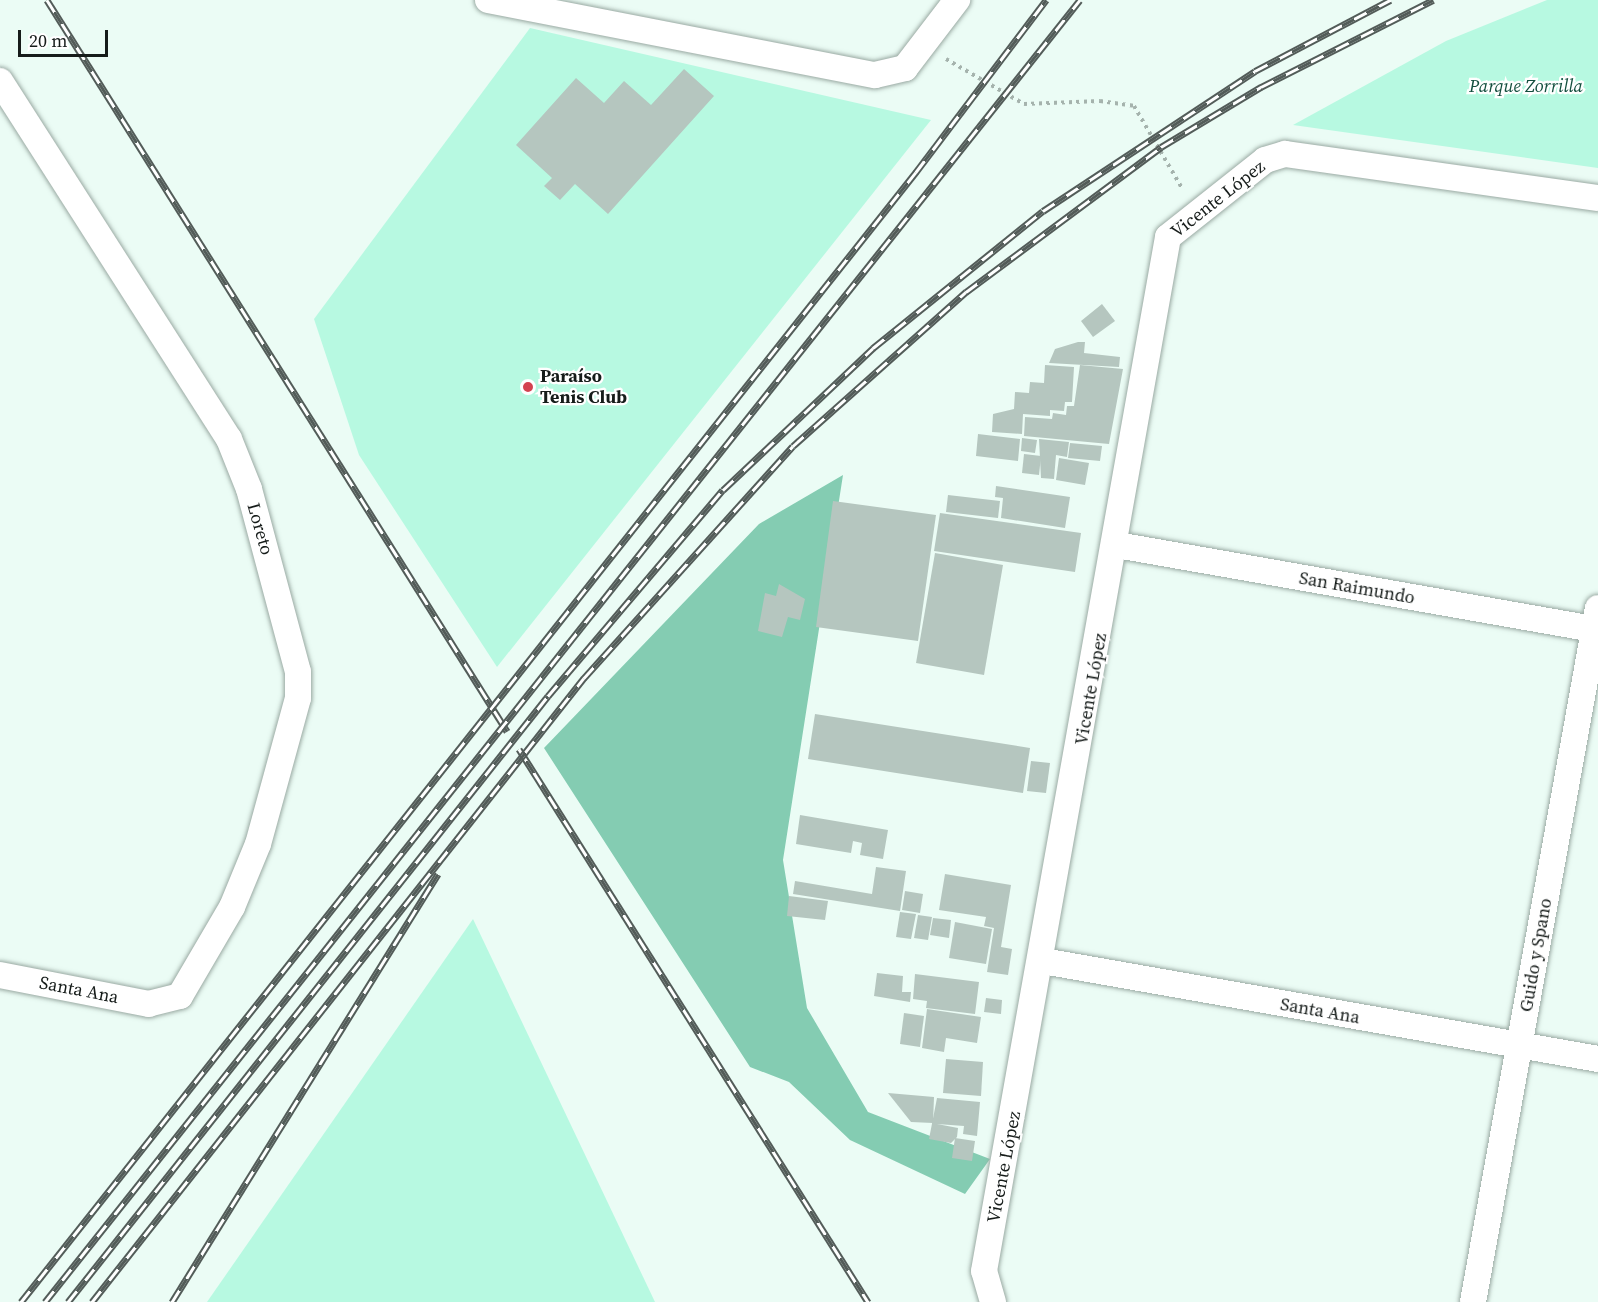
<!DOCTYPE html>
<html>
<head>
<meta charset="utf-8">
<style>
	body { margin:0 }
	#map { position:relative; width:1598px; height:1302px; overflow:hidden; background:#ebfcf5; font-family:"Source Serif 4",serif }
	div>[style] { position:absolute }
	.green>* { inset:0; background:#b7f9e1 }
	.forest>* { inset:0; background:#84ccb2 }
	.building>* { inset:0; background:#b5c6bf }
	.path>* { height:4px; margin-top:-2px; transform-origin:0; background:repeating-linear-gradient(90deg,#a5b3ad 0 3px,transparent 0 7.5px) }
	.roads { filter:drop-shadow(0 0 2px #9aaaa3) drop-shadow(0 0 2px #9aaaa3) }
	.street>* { height:26px; margin:-13px; padding:0 13px; transform-origin:13px; border-radius:13px; background:#fff }
	.rail>* { height:7px; margin-top:-3.5px; transform-origin:0; background:repeating-linear-gradient(90deg,#fff 0 14px,#535c59 0 28px); box-sizing:border-box; border-block:2px solid #535c59 }
	.dots>* { width:16px; height:16px; translate:-50% -50%; box-sizing:border-box; border:3px solid #fff; border-radius:50% }
	span { translate:-50% -50%; white-space:nowrap; text-align:center; line-height:1.15; -webkit-text-stroke:4.5px #fff; paint-order:stroke }
	.park-label { font-size:18px; color:#134f3e; font-style:italic }
	.street-label { font-size:18px; color:#161c1a }
	.poi-label { font-size:18px; color:#161c1a; font-weight:700 }
	.left { translate:0 -50%; text-align:left }
	.scale { position:absolute; left:18px; top:30px; width:90px; height:27px; box-sizing:border-box; border:3px solid #161c1a; border-top:0; padding-left:8px; font-size:18px; line-height:21px; white-space:nowrap; color:#161c1a; -webkit-text-stroke:4px #fff; paint-order:stroke }
</style>
</head>
<body>
<div id="map">
	<div class="green">
		<i style="clip-path:polygon(1547px 0,1598px 0,1598px 168px,1293px 125px,1446px 41px)"></i>
		<i style="clip-path:polygon(530px 28px,931px 120px,497px 667px,359px 455px,314px 319px)"></i>
		<i style="clip-path:polygon(473px 919px,655px 1302px,207px 1302px)"></i>
	</div>
	<div class="forest">
		<i style="clip-path:polygon(843px 475px,783px 860px,807px 1008px,868px 1112px,990px 1159px,965px 1194px,850px 1140px,789px 1082px,750px 1067px,544px 748px,759px 524px)"></i>
	</div>
	<div class="building">
		<i style="clip-path:polygon(684px 69px,714px 96px,608px 214px,575px 184px,560px 200px,544px 186px,552px 178px,516px 145px,576px 78px,604px 103px,624px 81px,651px 105px)"></i>
		<i style="clip-path:polygon(1102px 304px,1115px 321px,1093px 337px,1081px 321px)"></i>
		<i style="clip-path:polygon(1078px 342px,1085px 342px,1084px 353px,1120px 357px,1119px 367px,1049px 363px,1055px 349px)"></i>
		<i style="clip-path:polygon(1045px 365px,1074px 367px,1072px 402px,1065px 402px,1064px 411px,1050px 410px,1050px 416px,1023px 414px,1022px 434px,992px 432px,993px 414px,1014px 409px,1015px 392px,1029px 393px,1030px 382px,1044px 383px)"></i>
		<i style="clip-path:polygon(1080px 365px,1123px 369px,1109px 444px,1024px 436px,1025px 417px,1052px 419px,1053px 413px,1066px 415px,1067px 406px,1074px 406px)"></i>
		<i style="clip-path:polygon(978px 434px,1020px 439px,1018px 461px,976px 456px)"></i>
		<i style="clip-path:polygon(1022px 438px,1037px 440px,1035px 453px,1021px 451px)"></i>
		<i style="clip-path:polygon(1039px 439px,1069px 442px,1067px 457px,1056px 455px,1054px 479px,1041px 478px)"></i>
		<i style="clip-path:polygon(1070px 443px,1102px 446px,1100px 461px,1068px 458px)"></i>
		<i style="clip-path:polygon(1024px 454px,1041px 456px,1039px 475px,1022px 473px)"></i>
		<i style="clip-path:polygon(1059px 458px,1089px 463px,1085px 485px,1056px 480px)"></i>
		<i style="clip-path:polygon(996px 486px,1070px 497px,1065px 528px,1001px 518px,1003px 498px,995px 497px)"></i>
		<i style="clip-path:polygon(948px 495px,1000px 501px,998px 518px,946px 512px)"></i>
		<i style="clip-path:polygon(833px 501px,936px 515px,918px 641px,816px 627px)"></i>
		<i style="clip-path:polygon(940px 513px,1081px 533px,1075px 572px,934px 551px)"></i>
		<i style="clip-path:polygon(935px 553px,1003px 565px,984px 675px,916px 663px)"></i>
		<i style="clip-path:polygon(779px 584px,805px 599px,800px 620px,788px 617px,782px 637px,758px 631px,765px 593px,776px 596px)"></i>
		<i style="clip-path:polygon(815px 714px,1030px 748px,1023px 793px,808px 759px)"></i>
		<i style="clip-path:polygon(1031px 761px,1050px 763px,1046px 793px,1027px 791px)"></i>
		<i style="clip-path:polygon(800px 815px,888px 830px,883px 859px,860px 855px,862px 843px,853px 841px,851px 853px,796px 844px)"></i>
		<i style="clip-path:polygon(876px 867px,906px 871px,900px 911px,793px 894px,795px 881px,872px 894px)"></i>
		<i style="clip-path:polygon(945px 874px,1011px 885px,1001px 947px,1012px 949px,1008px 975px,987px 972px,994px 928px,984px 926px,986px 917px,939px 910px)"></i>
		<i style="clip-path:polygon(905px 891px,923px 894px,920px 913px,902px 910px)"></i>
		<i style="clip-path:polygon(789px 896px,828px 901px,825px 920px,787px 916px)"></i>
		<i style="clip-path:polygon(900px 912px,916px 914px,911px 939px,896px 937px)"></i>
		<i style="clip-path:polygon(918px 915px,932px 917px,928px 940px,914px 938px)"></i>
		<i style="clip-path:polygon(933px 918px,951px 920px,949px 938px,930px 935px)"></i>
		<i style="clip-path:polygon(955px 922px,992px 929px,986px 964px,949px 958px)"></i>
		<i style="clip-path:polygon(877px 973px,903px 976px,902px 992px,911px 992px,910px 1002px,874px 996px)"></i>
		<i style="clip-path:polygon(915px 974px,979px 982px,975px 1014px,926px 1008px,927px 1001px,913px 999px)"></i>
		<i style="clip-path:polygon(986px 998px,1002px 1000px,1001px 1014px,984px 1012px)"></i>
		<i style="clip-path:polygon(927px 1009px,981px 1017px,977px 1043px,946px 1038px,944px 1052px,922px 1048px)"></i>
		<i style="clip-path:polygon(904px 1013px,924px 1016px,920px 1047px,900px 1044px)"></i>
		<i style="clip-path:polygon(946px 1059px,983px 1062px,981px 1096px,943px 1093px)"></i>
		<i style="clip-path:polygon(888px 1093px,934px 1097px,933px 1123px,911px 1122px)"></i>
		<i style="clip-path:polygon(937px 1098px,980px 1102px,977px 1136px,963px 1134px,964px 1126px,937px 1124px,958px 1128px,957px 1137px,951px 1143px,929px 1139px)"></i>
		<i style="clip-path:polygon(955px 1138px,975px 1141px,972px 1161px,952px 1158px)"></i>
	</div>
	<div class="path">
		<i style="left:946px;top:59px;width:90px;rotate:30deg"></i>
		<i style="left:1024px;top:104px;width:76px;rotate:-2.3deg"></i>
		<i style="left:1100px;top:101px;width:34px;rotate:8deg"></i>
		<i style="left:1134px;top:106px;width:97px;rotate:59.7deg"></i>
	</div>
	<div class="roads">
		<div class="street">
			<i style="left:488px;top:0;width:394px;rotate:11deg"></i>
			<i style="left:875px;top:75px;width:31px;rotate:-13deg"></i>
			<i style="left:905px;top:68px;width:86px;rotate:-52.6deg"></i>
			<i style="left:0;top:81px;width:425px;rotate:57.4deg"></i>
			<i style="left:229px;top:439px;width:54px;rotate:68.2deg"></i>
			<i style="left:249px;top:489px;width:189px;rotate:75deg"></i>
			<i style="left:298px;top:672px;width:26px;rotate:90deg"></i>
			<i style="left:298px;top:698px;width:151px;rotate:105.3deg"></i>
			<i style="left:258px;top:844px;width:68px;rotate:112.4deg"></i>
			<i style="left:232px;top:907px;width:103px;rotate:120.3deg"></i>
			<i style="left:180px;top:996px;width:32px;rotate:166deg"></i>
			<i style="left:149px;top:1004px;width:152px;rotate:-169deg"></i>
			<i style="left:1117px;top:545px;width:488px;rotate:10deg"></i>
			<i style="left:1043px;top:961px;width:564px;rotate:10.01deg"></i>
			<i style="left:993px;top:1302px;width:32px;rotate:-106deg"></i>
			<i style="left:984px;top:1271px;width:1050px;rotate:-79.91deg"></i>
			<i style="left:1168px;top:237px;width:124px;rotate:-38.4deg"></i>
			<i style="left:1265px;top:160px;width:21px;rotate:-17deg"></i>
			<i style="left:1285px;top:154px;width:316px;rotate:8deg"></i>
			<i style="left:1473px;top:1302px;width:705px;rotate:-79.79deg"></i>
		</div>
	</div>
	<div class="rail">
		<i style="left:47px;top:0;width:864px;rotate:57.82deg"></i>
		<i style="left:519px;top:749px;width:654px;rotate:57.74deg"></i>
		<i style="left:21px;top:1302px;width:1442px;rotate:-51.62deg"></i>
		<i style="left:916px;top:172px;width:216px;rotate:-52.9deg"></i>
		<i style="left:45px;top:1302px;width:1663px;rotate:-51.52deg"></i>
		<i style="left:68px;top:1302px;width:773px;rotate:-51.62deg"></i>
		<i style="left:548px;top:696px;width:270px;rotate:-49.7deg"></i>
		<i style="left:723px;top:490px;width:207px;rotate:-43.4deg"></i>
		<i style="left:873px;top:348px;width:218px;rotate:-38.9deg"></i>
		<i style="left:1043px;top:211px;width:254px;rotate:-33.4deg"></i>
		<i style="left:1255px;top:71px;width:153px;rotate:-27.7deg"></i>
		<i style="left:92px;top:1302px;width:795px;rotate:-51.75deg"></i>
		<i style="left:584px;top:678px;width:312px;rotate:-48deg"></i>
		<i style="left:793px;top:446px;width:232px;rotate:-41.7deg"></i>
		<i style="left:966px;top:292px;width:243px;rotate:-36.6deg"></i>
		<i style="left:1161px;top:147px;width:117px;rotate:-31deg"></i>
		<i style="left:1261px;top:87px;width:193px;rotate:-26.8deg"></i>
		<i style="left:172px;top:1302px;width:504px;rotate:-58.14deg"></i>
	</div>
	<div class="dots">
		<i style="left:528px;top:387px;background:#d34350"></i>
	</div>
	<div class="park-label">
		<span style="left:1526px;top:86px">Parque Zorrilla</span>
	</div>
	<div class="street-label">
		<span style="left:1218px;top:199px;rotate:-38deg">Vicente López</span>
		<span style="left:260px;top:529px;rotate:74deg">Loreto</span>
		<span style="left:1357px;top:588px;rotate:10deg">San Raimundo</span>
		<span style="left:1091px;top:689px;rotate:-80deg">Vicente López</span>
		<span style="left:1536px;top:955px;rotate:-80deg">Guido y Spano</span>
		<span style="left:79px;top:990px;rotate:11deg">Santa Ana</span>
		<span style="left:1320px;top:1011px;rotate:10deg">Santa Ana</span>
		<span style="left:1004px;top:1167px;rotate:-79deg">Vicente López</span>
	</div>
	<div class="poi-label">
		<span class="left" style="left:540px;top:387px">Paraíso<br>Tenis Club</span>
	</div>
	<div class="scale">20 m</div>
</div>
</body>
</html>
